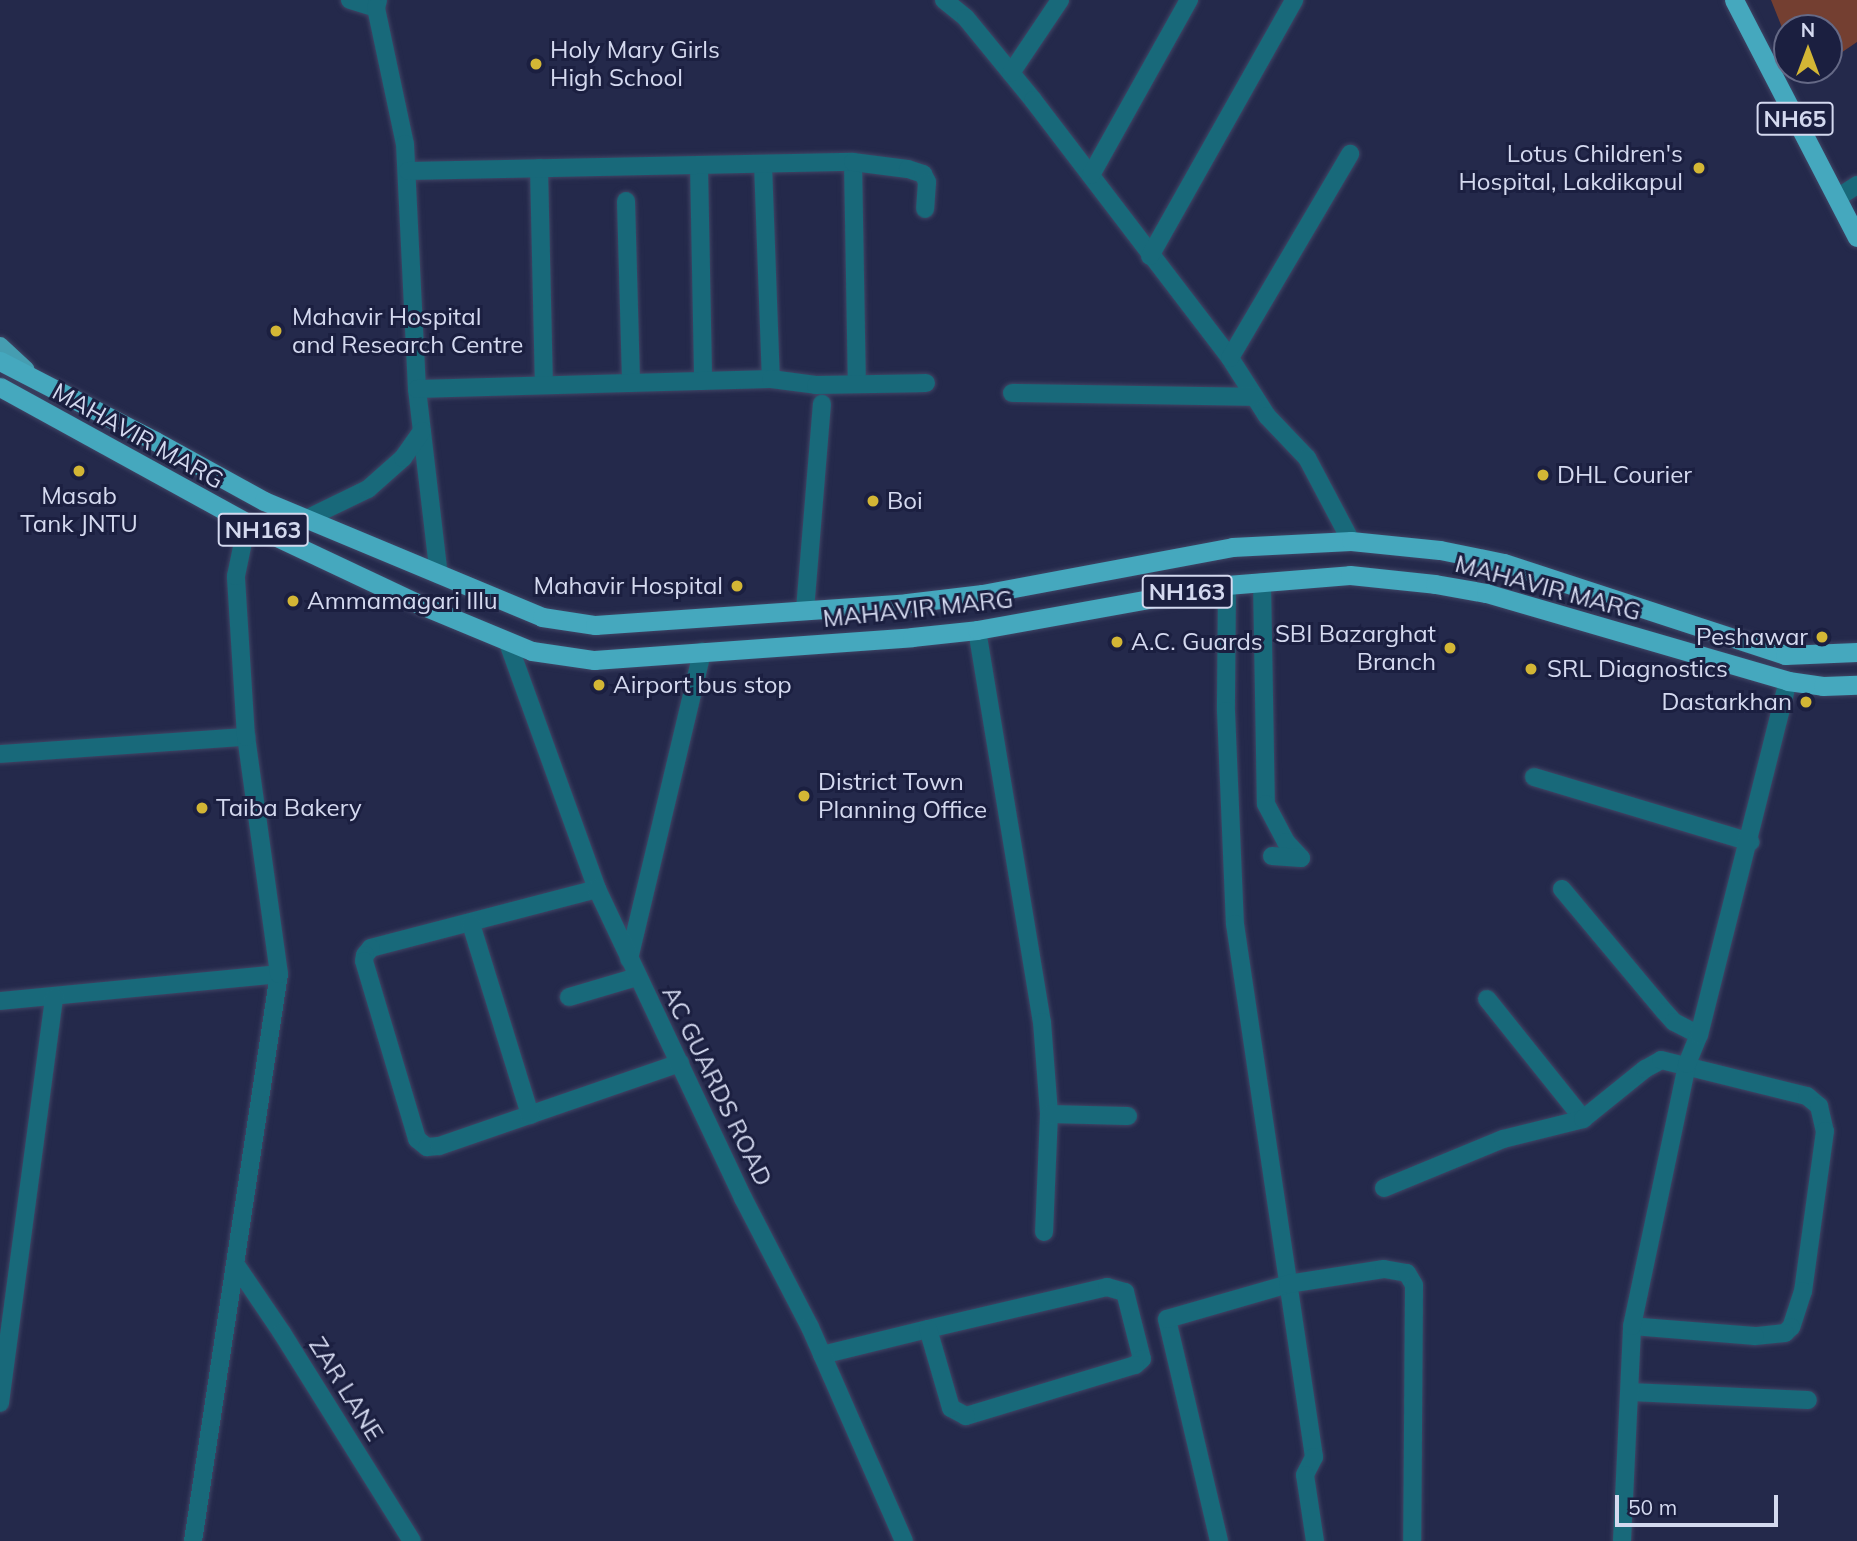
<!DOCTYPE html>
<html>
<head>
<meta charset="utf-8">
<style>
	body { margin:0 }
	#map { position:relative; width:1857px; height:1541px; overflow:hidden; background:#24294b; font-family:Mulish,sans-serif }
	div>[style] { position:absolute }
	.green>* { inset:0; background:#743f31 }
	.roads { filter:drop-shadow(0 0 2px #404565) drop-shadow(0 0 2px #404565) }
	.minor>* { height:18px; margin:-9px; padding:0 9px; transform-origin:9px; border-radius:9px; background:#18697a }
	.tertiary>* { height:18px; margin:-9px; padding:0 9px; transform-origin:9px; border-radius:9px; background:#18697a }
	.primary>* { height:18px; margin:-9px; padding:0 9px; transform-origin:9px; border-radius:9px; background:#459db1 }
	.trunk>* { height:19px; margin:-9.5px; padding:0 9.5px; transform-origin:9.5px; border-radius:9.5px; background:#45a8be }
	.dots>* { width:19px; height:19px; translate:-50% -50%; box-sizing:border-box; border:4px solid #1b1f40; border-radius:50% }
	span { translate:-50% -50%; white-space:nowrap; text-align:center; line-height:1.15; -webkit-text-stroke:6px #1b1f40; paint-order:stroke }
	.shield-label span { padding:2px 5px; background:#1b1f40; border:2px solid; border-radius:5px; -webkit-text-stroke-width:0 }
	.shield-label { font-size:23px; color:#d4d9ef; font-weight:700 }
	.poi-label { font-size:24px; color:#d4d9ef }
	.left { translate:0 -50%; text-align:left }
	.right { translate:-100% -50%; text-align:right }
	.street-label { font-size:24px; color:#d4d9ef }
	.north { position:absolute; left:1773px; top:14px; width:70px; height:70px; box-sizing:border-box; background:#1b1f40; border:2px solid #656986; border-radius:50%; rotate:0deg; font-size:19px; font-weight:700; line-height:28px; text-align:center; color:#d4d9ef }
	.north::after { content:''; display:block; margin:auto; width:24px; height:32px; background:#d3b635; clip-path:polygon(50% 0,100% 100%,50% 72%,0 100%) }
	.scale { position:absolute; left:1615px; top:1495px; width:163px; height:32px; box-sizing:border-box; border:4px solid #d4d9ef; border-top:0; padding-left:9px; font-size:21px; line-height:24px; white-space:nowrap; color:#d4d9ef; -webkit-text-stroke:5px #1b1f40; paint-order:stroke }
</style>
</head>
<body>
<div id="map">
	<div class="green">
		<i style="clip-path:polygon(1771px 0,1857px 0,1857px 42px,1829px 61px,1829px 28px,1787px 28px,1787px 40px)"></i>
	</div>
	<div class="roads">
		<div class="minor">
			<i style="left:350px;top:0;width:27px;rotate:17deg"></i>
			<i style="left:378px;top:0;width:8px;rotate:104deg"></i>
			<i style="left:376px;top:8px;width:139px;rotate:78deg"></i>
			<i style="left:405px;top:144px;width:245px;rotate:87.2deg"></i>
			<i style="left:417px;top:389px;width:187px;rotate:83.3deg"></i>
			<i style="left:944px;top:0;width:28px;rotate:39deg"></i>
			<i style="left:966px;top:18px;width:106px;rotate:50.7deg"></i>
			<i style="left:1033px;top:100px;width:325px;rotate:52.6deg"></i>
			<i style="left:1230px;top:358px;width:69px;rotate:57.5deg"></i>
			<i style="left:1267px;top:416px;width:58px;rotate:46.4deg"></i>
			<i style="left:1307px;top:458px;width:94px;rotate:62.1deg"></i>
			<i style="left:1011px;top:73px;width:88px;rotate:-56.1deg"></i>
			<i style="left:853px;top:162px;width:222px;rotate:89deg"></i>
			<i style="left:763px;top:164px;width:215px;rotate:87.9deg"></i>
			<i style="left:699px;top:165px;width:216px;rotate:88.9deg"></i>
			<i style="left:539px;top:168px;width:217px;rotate:88.7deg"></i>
			<i style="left:408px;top:171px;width:445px;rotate:-1.2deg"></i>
			<i style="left:853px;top:162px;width:55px;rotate:7.3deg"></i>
			<i style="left:908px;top:169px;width:16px;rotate:18deg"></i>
			<i style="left:923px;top:174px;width:9px;rotate:63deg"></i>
			<i style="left:927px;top:182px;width:27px;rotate:94deg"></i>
			<i style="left:1091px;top:175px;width:201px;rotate:-60.8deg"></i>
			<i style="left:1837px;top:198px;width:24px;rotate:-33deg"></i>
			<i style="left:626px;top:201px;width:182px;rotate:88.4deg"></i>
			<i style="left:1150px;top:256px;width:294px;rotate:-60.6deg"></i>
			<i style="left:1230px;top:358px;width:237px;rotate:-59.5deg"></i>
			<i style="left:417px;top:389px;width:354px;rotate:-1.6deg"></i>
			<i style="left:771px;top:379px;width:45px;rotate:7.6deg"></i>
			<i style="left:816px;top:385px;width:110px;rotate:-1deg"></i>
			<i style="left:1012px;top:393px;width:242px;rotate:0.9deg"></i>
			<i style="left:306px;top:519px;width:69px;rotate:-25.8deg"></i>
			<i style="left:368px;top:489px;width:47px;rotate:-41.5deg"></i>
			<i style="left:403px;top:458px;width:33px;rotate:-55deg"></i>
			<i style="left:1262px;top:582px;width:222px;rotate:89deg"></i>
			<i style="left:1266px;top:804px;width:43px;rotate:62.2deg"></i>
			<i style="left:1286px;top:842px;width:22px;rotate:47deg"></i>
			<i style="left:1227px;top:585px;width:126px;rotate:90.5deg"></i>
			<i style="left:1226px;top:711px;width:213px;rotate:87.6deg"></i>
			<i style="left:1235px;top:924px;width:539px;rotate:81.57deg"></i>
			<i style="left:1314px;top:1457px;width:20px;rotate:117deg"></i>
			<i style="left:1305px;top:1475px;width:67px;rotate:81.4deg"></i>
			<i style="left:805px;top:610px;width:207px;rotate:-85.3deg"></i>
			<i style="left:977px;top:630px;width:397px;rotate:80.6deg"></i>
			<i style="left:1042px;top:1022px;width:92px;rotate:85.6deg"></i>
			<i style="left:1049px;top:1114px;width:118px;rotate:92.4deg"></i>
			<i style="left:0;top:754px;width:247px;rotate:-4deg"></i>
			<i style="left:1534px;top:777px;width:226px;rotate:16.7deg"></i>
			<i style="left:1272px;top:856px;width:29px;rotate:4deg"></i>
			<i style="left:597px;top:889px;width:234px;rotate:165.4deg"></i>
			<i style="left:371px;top:948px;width:9px;rotate:131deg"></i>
			<i style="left:365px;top:955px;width:6px;rotate:99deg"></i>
			<i style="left:364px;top:961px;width:186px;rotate:73.4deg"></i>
			<i style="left:417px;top:1139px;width:13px;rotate:39deg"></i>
			<i style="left:427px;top:1147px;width:12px;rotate:-5deg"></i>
			<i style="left:439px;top:1146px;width:255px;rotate:-19deg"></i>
			<i style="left:1562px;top:889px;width:160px;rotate:50.1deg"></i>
			<i style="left:1665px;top:1012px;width:13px;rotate:48deg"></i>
			<i style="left:1674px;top:1022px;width:28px;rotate:27deg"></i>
			<i style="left:471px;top:924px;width:200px;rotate:72.8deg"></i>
			<i style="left:629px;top:959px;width:316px;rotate:-76.6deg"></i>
			<i style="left:569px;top:997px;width:71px;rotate:-16.4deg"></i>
			<i style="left:1487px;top:999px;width:154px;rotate:51.3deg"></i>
			<i style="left:0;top:1001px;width:280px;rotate:-5.5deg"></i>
			<i style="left:1049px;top:1114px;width:79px;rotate:1.5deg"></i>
			<i style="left:1384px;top:1188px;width:129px;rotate:-22.4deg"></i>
			<i style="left:1503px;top:1139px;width:82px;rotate:-14deg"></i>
			<i style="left:1583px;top:1119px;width:80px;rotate:-38.9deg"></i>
			<i style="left:1645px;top:1069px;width:18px;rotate:-29deg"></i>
			<i style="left:1661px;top:1060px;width:150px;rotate:13.9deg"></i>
			<i style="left:1807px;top:1096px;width:16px;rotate:40deg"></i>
			<i style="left:1819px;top:1106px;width:26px;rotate:77deg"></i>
			<i style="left:1825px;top:1131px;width:162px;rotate:97.8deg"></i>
			<i style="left:1803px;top:1291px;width:38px;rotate:108deg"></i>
			<i style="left:1791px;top:1327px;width:8px;rotate:135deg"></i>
			<i style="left:1785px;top:1333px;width:30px;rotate:174deg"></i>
			<i style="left:1755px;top:1336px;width:123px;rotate:-175.4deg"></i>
			<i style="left:236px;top:1265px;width:82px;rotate:55.9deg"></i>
			<i style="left:282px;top:1333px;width:245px;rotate:58deg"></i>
			<i style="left:822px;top:1355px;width:109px;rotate:-13.8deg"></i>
			<i style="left:928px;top:1329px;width:184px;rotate:-13.2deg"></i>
			<i style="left:1107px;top:1287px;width:19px;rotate:16deg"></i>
			<i style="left:1125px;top:1292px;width:69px;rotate:75.8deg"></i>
			<i style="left:1142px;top:1359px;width:9px;rotate:139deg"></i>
			<i style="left:1135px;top:1365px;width:177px;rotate:163.2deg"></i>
			<i style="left:966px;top:1416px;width:17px;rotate:-152deg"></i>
			<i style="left:951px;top:1408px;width:82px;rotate:-106.2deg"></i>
			<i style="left:1630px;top:1392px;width:178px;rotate:2.6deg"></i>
			<i style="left:0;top:1403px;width:409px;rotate:-82.4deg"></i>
			<i style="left:193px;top:1541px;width:573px;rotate:-81.38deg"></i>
			<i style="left:279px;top:974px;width:239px;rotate:-97.9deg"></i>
			<i style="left:246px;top:737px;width:161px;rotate:-93.6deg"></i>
			<i style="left:236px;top:576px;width:54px;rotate:-78.3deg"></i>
			<i style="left:1219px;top:1541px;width:228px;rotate:-103.2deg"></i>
			<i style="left:1167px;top:1319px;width:126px;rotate:-16.1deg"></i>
			<i style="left:1288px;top:1284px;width:97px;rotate:-8.9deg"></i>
			<i style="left:1384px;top:1269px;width:23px;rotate:10deg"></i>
			<i style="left:1407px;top:1273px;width:14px;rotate:60deg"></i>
			<i style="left:1414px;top:1285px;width:256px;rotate:90.4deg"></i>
			<i style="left:1622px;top:1541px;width:215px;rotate:-87.3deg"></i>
			<i style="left:1632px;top:1326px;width:268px;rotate:-78.1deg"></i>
			<i style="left:1687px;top:1064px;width:31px;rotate:-68deg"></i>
			<i style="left:1699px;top:1035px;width:365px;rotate:-75.9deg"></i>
		</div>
		<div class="tertiary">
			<i style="left:508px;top:643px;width:262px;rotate:70.1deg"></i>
			<i style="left:597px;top:889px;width:342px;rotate:64.7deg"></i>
			<i style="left:743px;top:1198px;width:145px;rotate:62.6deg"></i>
			<i style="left:810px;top:1327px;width:234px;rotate:66.3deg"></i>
		</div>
		<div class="primary">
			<i style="left:0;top:346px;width:35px;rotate:43deg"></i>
		</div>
		<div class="trunk">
			<i style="left:1734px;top:0;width:267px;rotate:62.6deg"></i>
			<i style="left:0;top:361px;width:174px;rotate:27.3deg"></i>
			<i style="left:155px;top:441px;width:124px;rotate:28.8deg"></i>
			<i style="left:264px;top:501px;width:301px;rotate:22.6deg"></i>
			<i style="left:542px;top:617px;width:54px;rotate:8.6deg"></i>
			<i style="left:595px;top:625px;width:313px;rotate:-4deg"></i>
			<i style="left:907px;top:603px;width:76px;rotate:-6.8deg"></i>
			<i style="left:982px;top:594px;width:254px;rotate:-10.6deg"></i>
			<i style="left:1232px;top:547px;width:119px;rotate:-2.9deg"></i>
			<i style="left:1351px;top:541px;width:89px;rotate:5.8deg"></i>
			<i style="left:1440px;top:550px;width:65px;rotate:11.5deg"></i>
			<i style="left:1504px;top:563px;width:296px;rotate:18.1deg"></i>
			<i style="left:1785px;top:655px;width:72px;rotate:-2.4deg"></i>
			<i style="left:0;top:387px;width:282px;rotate:28.8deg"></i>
			<i style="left:247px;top:523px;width:192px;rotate:25.2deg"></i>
			<i style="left:421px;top:605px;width:120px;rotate:22.5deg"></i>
			<i style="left:532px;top:651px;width:63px;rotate:8.3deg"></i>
			<i style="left:594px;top:660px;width:319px;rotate:-4.1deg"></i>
			<i style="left:912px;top:637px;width:65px;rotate:-6.1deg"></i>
			<i style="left:977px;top:630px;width:254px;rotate:-10.2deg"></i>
			<i style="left:1227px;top:585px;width:123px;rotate:-4.6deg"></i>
			<i style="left:1350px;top:575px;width:85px;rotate:6deg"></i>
			<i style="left:1435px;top:584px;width:52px;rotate:10deg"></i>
			<i style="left:1486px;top:593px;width:315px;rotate:16.2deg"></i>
			<i style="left:1788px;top:681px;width:35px;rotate:8deg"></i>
			<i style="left:1823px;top:686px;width:34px;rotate:-2deg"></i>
		</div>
	</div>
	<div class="dots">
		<i style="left:536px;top:64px;background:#d3b635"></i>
		<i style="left:1699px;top:168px;background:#d3b635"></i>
		<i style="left:276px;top:331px;background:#d3b635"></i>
		<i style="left:79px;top:471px;background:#d3b635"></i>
		<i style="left:1543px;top:475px;background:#d3b635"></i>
		<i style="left:873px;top:501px;background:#d3b635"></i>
		<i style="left:737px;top:586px;background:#d3b635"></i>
		<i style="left:293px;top:601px;background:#d3b635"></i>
		<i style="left:1822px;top:637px;background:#d3b635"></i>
		<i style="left:1117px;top:642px;background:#d3b635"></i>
		<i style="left:1450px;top:648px;background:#d3b635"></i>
		<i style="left:1531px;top:669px;background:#d3b635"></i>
		<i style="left:599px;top:685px;background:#d3b635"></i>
		<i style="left:1806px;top:702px;background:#d3b635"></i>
		<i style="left:804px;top:796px;background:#d3b635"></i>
		<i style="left:202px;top:808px;background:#d3b635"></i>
	</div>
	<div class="shield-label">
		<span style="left:1795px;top:119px">NH65</span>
		<span style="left:263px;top:530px">NH163</span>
		<span style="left:1187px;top:592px">NH163</span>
	</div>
	<div class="poi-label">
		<span class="left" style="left:550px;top:64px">Holy Mary Girls<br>High School</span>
		<span class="right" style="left:1683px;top:168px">Lotus Children's<br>Hospital, Lakdikapul</span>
		<span class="left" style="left:292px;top:331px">Mahavir Hospital<br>and Research Centre</span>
		<span class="left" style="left:1557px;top:475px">DHL Courier</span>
		<span style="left:79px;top:510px">Masab<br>Tank JNTU</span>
		<span class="left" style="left:887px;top:501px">Boi</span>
		<span class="right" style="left:723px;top:586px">Mahavir Hospital</span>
		<span class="left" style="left:307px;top:601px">Ammamagari Illu</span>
		<span class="right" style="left:1436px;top:648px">SBI Bazarghat<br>Branch</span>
		<span class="right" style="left:1808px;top:637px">Peshawar</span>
		<span class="left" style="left:1131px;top:642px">A.C. Guards</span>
		<span class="left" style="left:1547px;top:669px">SRL Diagnostics</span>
		<span class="left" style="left:613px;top:685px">Airport bus stop</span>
		<span class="right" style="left:1792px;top:702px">Dastarkhan</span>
		<span class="left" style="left:818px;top:796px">District Town<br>Planning Office</span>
		<span class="left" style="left:216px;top:808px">Taiba Bakery</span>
	</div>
	<div class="street-label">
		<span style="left:138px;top:436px;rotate:29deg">MAHAVIR MARG</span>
		<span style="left:1548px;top:588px;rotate:15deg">MAHAVIR MARG</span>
		<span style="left:918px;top:609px;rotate:-6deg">MAHAVIR MARG</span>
		<span style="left:717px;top:1086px;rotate:64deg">AC GUARDS ROAD</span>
		<span style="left:346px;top:1389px;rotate:58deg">ZAR LANE</span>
	</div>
	<div class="north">N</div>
	<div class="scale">50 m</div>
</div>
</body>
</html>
